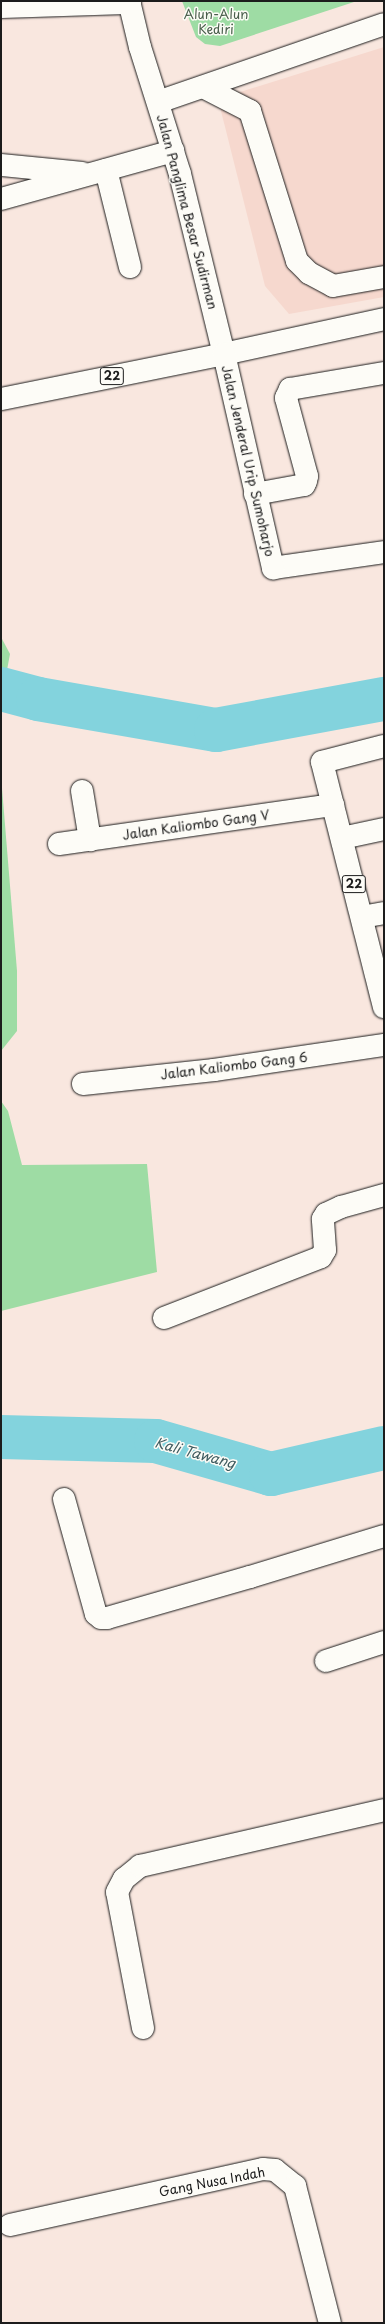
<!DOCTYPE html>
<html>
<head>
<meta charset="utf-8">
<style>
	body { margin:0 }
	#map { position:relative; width:385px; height:2324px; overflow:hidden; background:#f9e7df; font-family:"Playpen Sans",sans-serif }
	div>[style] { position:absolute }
	.built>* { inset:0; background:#f6d8ce }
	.green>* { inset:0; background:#9edca4 }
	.river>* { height:44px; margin:-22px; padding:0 22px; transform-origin:22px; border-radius:22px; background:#83d3dd }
	.roads { filter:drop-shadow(0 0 1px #1c1c1c) drop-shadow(0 0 1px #1c1c1c) }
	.minor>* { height:22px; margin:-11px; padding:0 11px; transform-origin:11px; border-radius:11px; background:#fdfcf7 }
	.major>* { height:22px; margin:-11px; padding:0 11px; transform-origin:11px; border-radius:11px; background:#fdfcf7 }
	.highway>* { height:22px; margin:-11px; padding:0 11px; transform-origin:11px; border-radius:11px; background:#fdfcf7 }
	span { translate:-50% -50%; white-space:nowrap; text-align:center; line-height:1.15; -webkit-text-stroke:3px #fdfcf7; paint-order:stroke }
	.shield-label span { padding:1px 3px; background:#fdfcf7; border:1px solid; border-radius:3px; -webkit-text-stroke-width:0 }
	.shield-label { font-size:12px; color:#1c1c1c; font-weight:700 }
	.park-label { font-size:13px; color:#4a5f4c }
	.street-label { font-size:13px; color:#1c1c1c }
	.water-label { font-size:14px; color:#405c60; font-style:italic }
	.frame { position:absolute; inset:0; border:2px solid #1c1c1c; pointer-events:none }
</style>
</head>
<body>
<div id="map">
	<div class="built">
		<i style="clip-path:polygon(384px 47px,384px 297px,289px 314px,265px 286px,218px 99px)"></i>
	</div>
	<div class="green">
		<i style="clip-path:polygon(182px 1px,357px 1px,220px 46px,205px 44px,196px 37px)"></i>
		<i style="clip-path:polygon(1px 637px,10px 654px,1px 702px)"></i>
		<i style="clip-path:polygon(1px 776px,17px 971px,17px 1031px,1px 1051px)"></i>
		<i style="clip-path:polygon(1px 1101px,8px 1111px,22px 1165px,147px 1164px,157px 1272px,1px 1311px)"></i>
	</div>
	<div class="river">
		<i style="left:1px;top:689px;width:38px;rotate:15deg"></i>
		<i style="left:38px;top:699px;width:181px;rotate:9.9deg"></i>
		<i style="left:216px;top:730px;width:171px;rotate:-10.5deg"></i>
		<i style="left:1px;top:1437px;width:155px;rotate:1.5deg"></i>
		<i style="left:156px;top:1441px;width:120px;rotate:16deg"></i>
		<i style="left:271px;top:1474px;width:116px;rotate:-13deg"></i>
	</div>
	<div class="roads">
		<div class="minor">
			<i style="left:1px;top:7px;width:129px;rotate:-1.8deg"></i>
			<i style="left:203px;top:87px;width:53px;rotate:27.1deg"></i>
			<i style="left:250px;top:111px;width:157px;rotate:72.6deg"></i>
			<i style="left:297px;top:261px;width:17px;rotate:45deg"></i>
			<i style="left:309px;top:273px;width:27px;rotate:28deg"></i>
			<i style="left:333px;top:286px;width:52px;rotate:-10deg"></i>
			<i style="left:158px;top:102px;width:239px;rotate:-19deg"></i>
			<i style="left:1px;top:165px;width:81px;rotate:5.6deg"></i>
			<i style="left:106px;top:170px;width:100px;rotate:76.1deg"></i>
			<i style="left:1px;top:199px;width:179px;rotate:-15.6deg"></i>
			<i style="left:255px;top:494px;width:50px;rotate:-10.4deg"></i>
			<i style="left:304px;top:485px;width:4px;rotate:-63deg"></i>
			<i style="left:306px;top:481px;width:5px;rotate:-79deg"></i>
			<i style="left:307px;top:476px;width:81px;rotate:-105.1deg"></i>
			<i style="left:286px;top:398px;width:10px;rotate:-66deg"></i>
			<i style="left:290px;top:389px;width:95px;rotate:-9.7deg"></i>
			<i style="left:273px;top:568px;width:112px;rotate:-8.2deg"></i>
			<i style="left:322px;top:762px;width:64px;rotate:-14.5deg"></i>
			<i style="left:82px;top:791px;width:50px;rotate:80.7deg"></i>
			<i style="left:342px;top:838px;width:43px;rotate:-12.1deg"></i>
			<i style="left:59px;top:844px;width:277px;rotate:-8.1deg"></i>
			<i style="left:362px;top:917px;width:22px;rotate:-10deg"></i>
			<i style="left:83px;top:1084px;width:132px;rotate:-6.1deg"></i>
			<i style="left:214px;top:1070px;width:172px;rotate:-8.4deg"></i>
			<i style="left:164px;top:1318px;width:168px;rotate:-21.2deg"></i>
			<i style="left:321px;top:1257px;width:8px;rotate:-60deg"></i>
			<i style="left:325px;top:1250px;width:31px;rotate:-94deg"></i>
			<i style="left:323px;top:1219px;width:6px;rotate:-59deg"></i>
			<i style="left:326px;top:1214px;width:17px;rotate:-25deg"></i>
			<i style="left:341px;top:1207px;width:45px;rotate:-15.6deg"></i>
			<i style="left:64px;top:1499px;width:119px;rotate:74.5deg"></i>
			<i style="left:96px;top:1614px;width:6px;rotate:39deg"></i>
			<i style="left:101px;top:1618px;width:6px"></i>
			<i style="left:107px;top:1618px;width:149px;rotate:-16deg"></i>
			<i style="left:250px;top:1577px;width:140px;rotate:-17deg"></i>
			<i style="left:326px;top:1661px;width:61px;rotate:-18.1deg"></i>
			<i style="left:143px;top:2028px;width:138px;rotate:-100.8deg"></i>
			<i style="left:117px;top:1892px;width:15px;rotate:-62deg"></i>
			<i style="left:124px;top:1879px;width:21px;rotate:-39deg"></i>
			<i style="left:140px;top:1866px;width:250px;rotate:-12.9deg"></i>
			<i style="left:10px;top:2225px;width:259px;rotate:-12.5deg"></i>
			<i style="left:263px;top:2169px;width:12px;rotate:5deg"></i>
			<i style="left:275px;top:2170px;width:26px;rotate:39deg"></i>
			<i style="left:295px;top:2186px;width:141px;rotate:75.7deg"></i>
		</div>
		<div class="major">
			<i style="left:129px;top:1px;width:47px;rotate:76.6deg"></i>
			<i style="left:140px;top:47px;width:133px;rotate:72.5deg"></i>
			<i style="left:180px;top:174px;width:185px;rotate:76.3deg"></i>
			<i style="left:224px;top:354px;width:164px;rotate:-12.3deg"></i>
		</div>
		<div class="highway">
			<i style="left:1px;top:399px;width:227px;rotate:-11.4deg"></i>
			<i style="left:224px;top:354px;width:220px;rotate:77.1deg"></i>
			<i style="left:322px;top:762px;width:253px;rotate:75.8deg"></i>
		</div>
	</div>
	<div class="shield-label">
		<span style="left:112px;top:376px">22</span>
		<span style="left:354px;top:884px">22</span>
	</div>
	<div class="park-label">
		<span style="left:216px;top:22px">Alun-Alun<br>Kediri</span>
	</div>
	<div class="street-label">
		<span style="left:187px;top:212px;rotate:75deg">Jalan Panglima Besar Sudirman</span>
		<span style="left:248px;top:461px;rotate:77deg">Jalan Jenderal Urip Sumoharjo</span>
		<span style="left:196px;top:825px;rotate:-8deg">Jalan Kaliombo Gang V</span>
		<span style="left:234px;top:1066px;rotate:-7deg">Jalan Kaliombo Gang 6</span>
		<span style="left:212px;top:2182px;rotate:-11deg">Gang Nusa Indah</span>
	</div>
	<div class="water-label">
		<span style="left:195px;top:1453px;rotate:15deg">Kali Tawang</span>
	</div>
	<div class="frame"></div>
</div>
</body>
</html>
